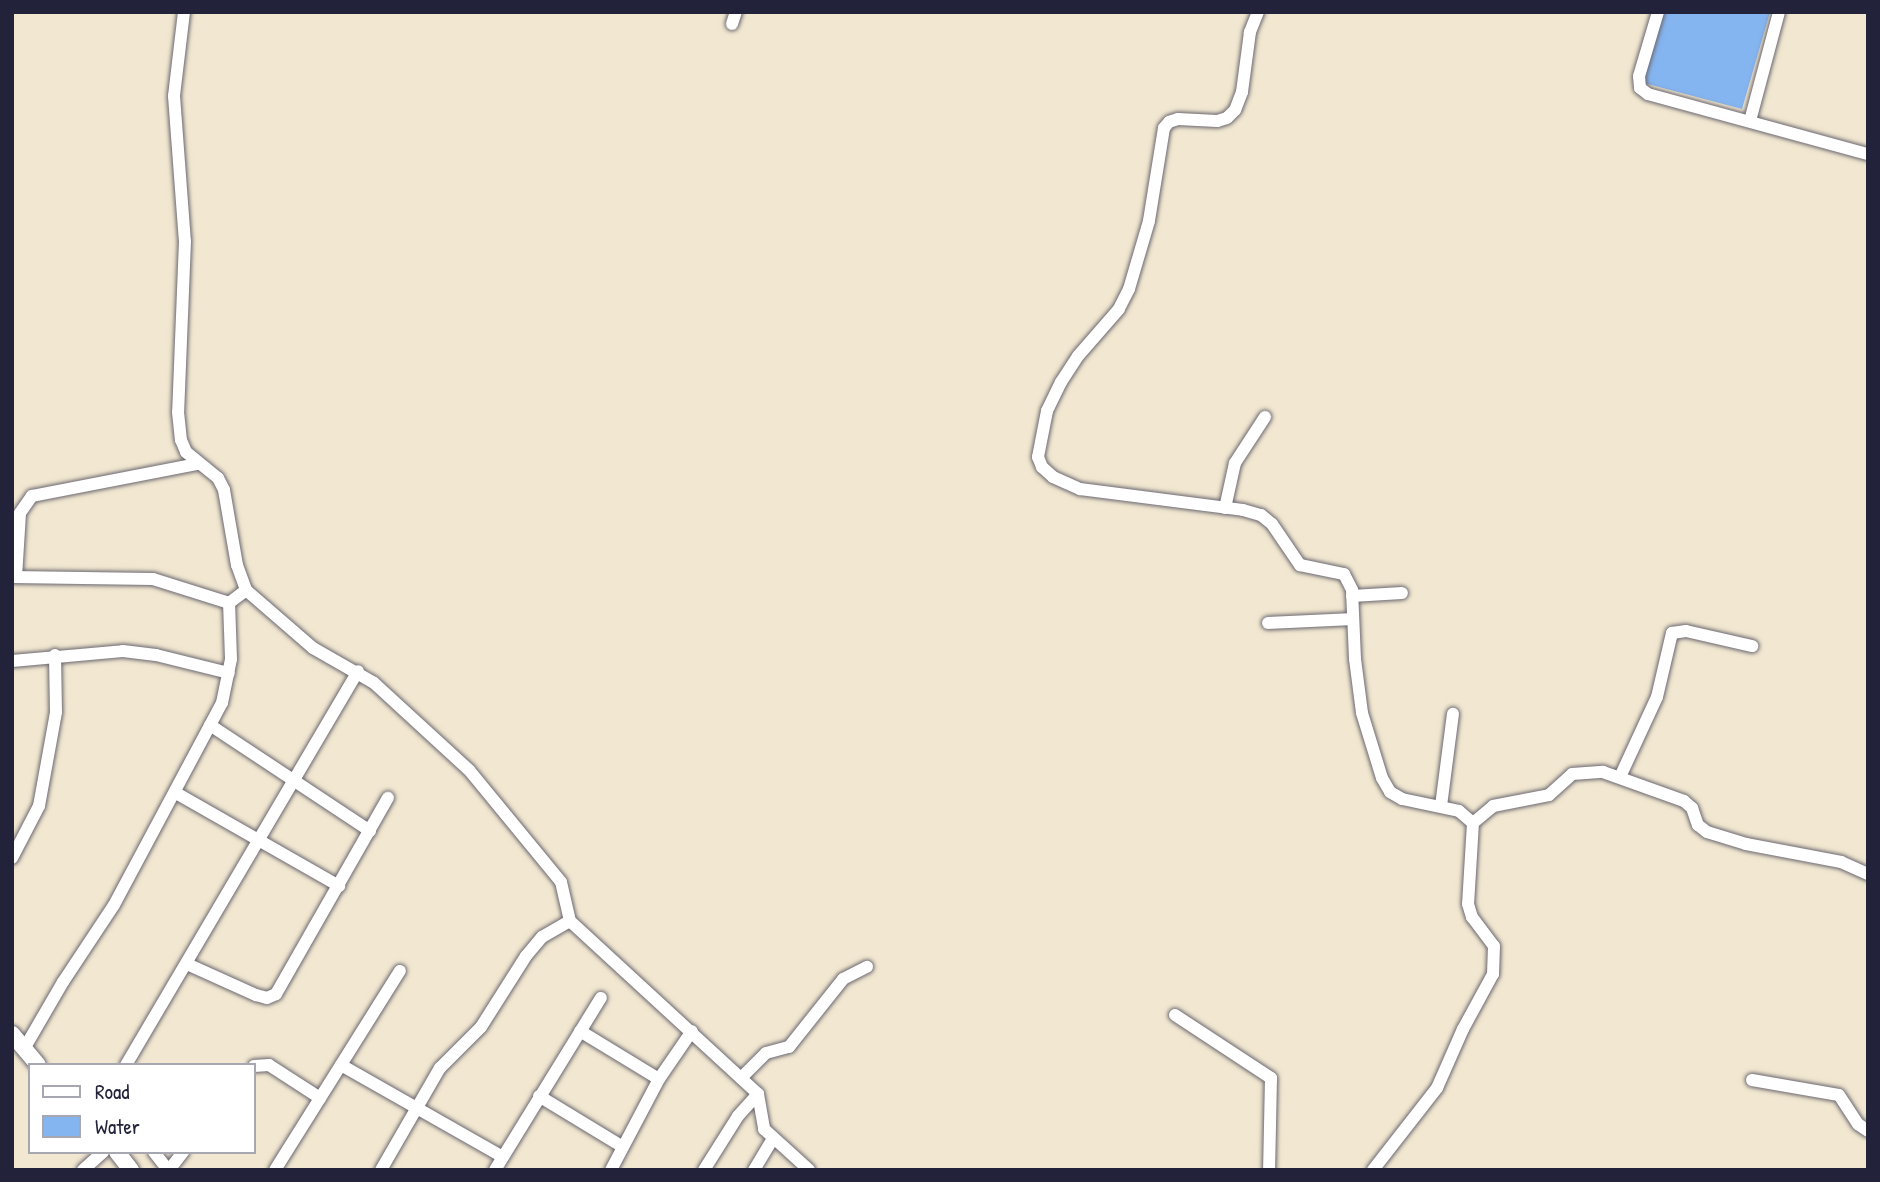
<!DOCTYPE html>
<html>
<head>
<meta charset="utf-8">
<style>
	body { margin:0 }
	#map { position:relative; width:1880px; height:1182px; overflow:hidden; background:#f2e8d1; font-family:"Patrick Hand",sans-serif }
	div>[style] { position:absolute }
	.water>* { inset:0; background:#85b5f0 }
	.roads { filter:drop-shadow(0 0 2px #6b6770) drop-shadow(0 0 2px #6b6770) }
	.minor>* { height:12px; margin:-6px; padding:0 6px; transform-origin:6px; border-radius:6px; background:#fff }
	.tertiary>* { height:16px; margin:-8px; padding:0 8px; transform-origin:8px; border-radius:8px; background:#fff }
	span { translate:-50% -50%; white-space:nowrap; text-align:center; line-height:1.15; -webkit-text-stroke:5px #fff; paint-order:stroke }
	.frame { position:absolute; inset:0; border:14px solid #22223b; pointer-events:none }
	.legend { position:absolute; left:28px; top:1063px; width:228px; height:91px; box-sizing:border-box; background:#fff; border:2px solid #a7a7b1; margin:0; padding:9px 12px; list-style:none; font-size:21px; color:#22223b }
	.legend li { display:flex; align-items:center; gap:14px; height:35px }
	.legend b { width:35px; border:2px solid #a7a7b1 }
</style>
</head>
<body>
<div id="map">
	<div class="water">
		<i style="clip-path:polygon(1660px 12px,1770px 12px,1742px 109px,1640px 82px)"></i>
	</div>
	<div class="roads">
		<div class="minor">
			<i style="left:184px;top:12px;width:85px;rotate:96.8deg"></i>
			<i style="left:174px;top:96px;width:145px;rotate:85.7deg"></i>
			<i style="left:185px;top:241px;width:171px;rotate:92.3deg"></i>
			<i style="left:178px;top:412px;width:28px;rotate:84deg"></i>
			<i style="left:181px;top:440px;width:13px;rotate:67deg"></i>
			<i style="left:186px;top:452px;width:41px;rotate:39.1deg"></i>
			<i style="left:218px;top:478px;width:13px;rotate:63deg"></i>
			<i style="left:224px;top:490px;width:76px;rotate:80.2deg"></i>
			<i style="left:237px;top:565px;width:27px;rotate:70deg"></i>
			<i style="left:246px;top:590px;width:89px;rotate:40.9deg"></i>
			<i style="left:313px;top:648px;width:70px;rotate:29.8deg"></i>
			<i style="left:374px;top:683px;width:129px;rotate:42.5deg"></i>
			<i style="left:469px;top:770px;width:145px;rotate:50.6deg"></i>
			<i style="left:561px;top:882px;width:40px;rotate:77deg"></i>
			<i style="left:570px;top:921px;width:255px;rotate:42.6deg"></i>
			<i style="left:758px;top:1094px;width:36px;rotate:80deg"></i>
			<i style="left:764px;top:1129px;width:61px;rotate:42.3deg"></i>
			<i style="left:1258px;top:12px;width:22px;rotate:112deg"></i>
			<i style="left:1250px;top:32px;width:61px;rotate:97.6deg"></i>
			<i style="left:1242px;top:92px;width:19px;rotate:111deg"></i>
			<i style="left:1235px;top:110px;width:11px;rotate:135deg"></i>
			<i style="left:1227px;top:118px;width:10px;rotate:163deg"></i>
			<i style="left:1217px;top:121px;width:39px;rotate:-177deg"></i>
			<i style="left:1178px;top:119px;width:9px;rotate:162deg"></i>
			<i style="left:1169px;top:122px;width:8px;rotate:130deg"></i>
			<i style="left:1164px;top:128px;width:94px;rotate:99.2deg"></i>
			<i style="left:1149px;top:221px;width:71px;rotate:106.4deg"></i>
			<i style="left:1129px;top:289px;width:22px;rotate:117deg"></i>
			<i style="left:1119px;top:309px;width:62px;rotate:131.1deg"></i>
			<i style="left:1078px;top:356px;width:31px;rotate:123deg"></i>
			<i style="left:1061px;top:382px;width:32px;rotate:116deg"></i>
			<i style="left:1047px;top:411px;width:47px;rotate:101.1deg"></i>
			<i style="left:1038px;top:457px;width:11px;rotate:68deg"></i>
			<i style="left:1042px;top:467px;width:15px;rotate:42deg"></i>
			<i style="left:1053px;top:477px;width:30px;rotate:24deg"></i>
			<i style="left:1080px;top:489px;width:164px;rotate:7.3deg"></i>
			<i style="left:1243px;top:510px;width:19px;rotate:16deg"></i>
			<i style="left:1261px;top:515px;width:14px;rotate:39deg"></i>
			<i style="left:1272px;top:524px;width:50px;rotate:55.7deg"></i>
			<i style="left:1300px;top:565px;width:45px;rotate:11.6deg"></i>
			<i style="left:1344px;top:574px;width:18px;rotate:63deg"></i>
			<i style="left:1352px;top:590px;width:69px;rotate:87.5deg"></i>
			<i style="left:1355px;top:659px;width:54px;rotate:82.6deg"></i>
			<i style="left:1362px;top:713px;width:68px;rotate:72.9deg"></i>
			<i style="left:1382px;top:778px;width:16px;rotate:60deg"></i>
			<i style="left:1390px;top:792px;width:14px;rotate:30deg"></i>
			<i style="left:1402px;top:799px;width:58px;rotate:11.9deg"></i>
			<i style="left:1459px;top:811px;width:18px;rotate:41deg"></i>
			<i style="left:1473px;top:823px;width:81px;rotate:93.5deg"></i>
			<i style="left:1468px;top:904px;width:14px;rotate:73deg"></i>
			<i style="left:1472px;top:917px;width:36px;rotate:53deg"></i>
			<i style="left:1494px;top:946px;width:28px;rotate:92deg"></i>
			<i style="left:1493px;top:974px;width:63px;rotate:118.6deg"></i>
			<i style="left:1463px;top:1029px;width:64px;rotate:113.8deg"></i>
			<i style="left:1437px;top:1088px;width:104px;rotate:128deg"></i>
			<i style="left:1658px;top:12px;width:67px;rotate:106.5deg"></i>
			<i style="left:1639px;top:76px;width:12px;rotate:85deg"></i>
			<i style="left:1640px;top:88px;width:10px;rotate:37deg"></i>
			<i style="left:1648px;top:94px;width:228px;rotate:15.3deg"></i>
			<i style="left:732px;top:24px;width:13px;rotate:-72deg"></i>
			<i style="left:1750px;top:121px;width:113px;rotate:-75.1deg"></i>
			<i style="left:1225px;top:508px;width:46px;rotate:-77.5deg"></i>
			<i style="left:1235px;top:463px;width:55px;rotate:-56.9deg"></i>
			<i style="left:12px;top:577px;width:141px;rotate:0.8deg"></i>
			<i style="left:153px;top:579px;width:80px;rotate:17.5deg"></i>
			<i style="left:16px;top:577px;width:64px;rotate:-86.4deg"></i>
			<i style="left:20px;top:513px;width:21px;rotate:-55deg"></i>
			<i style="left:32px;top:496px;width:168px;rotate:-11deg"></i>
			<i style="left:1352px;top:596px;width:50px;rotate:-3.4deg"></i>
			<i style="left:1268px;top:623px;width:85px;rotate:-2.7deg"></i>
			<i style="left:12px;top:661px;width:111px;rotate:-5.1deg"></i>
			<i style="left:123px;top:651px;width:33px;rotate:7deg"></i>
			<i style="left:156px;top:655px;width:75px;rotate:13.9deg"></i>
			<i style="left:210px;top:725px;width:192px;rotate:33.5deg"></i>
			<i style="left:1620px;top:777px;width:88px;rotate:-65.2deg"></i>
			<i style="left:1657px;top:697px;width:66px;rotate:-76.8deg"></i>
			<i style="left:1672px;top:633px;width:14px;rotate:-8deg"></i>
			<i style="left:1686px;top:631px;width:68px;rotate:12.8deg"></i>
			<i style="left:176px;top:793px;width:188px;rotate:29.7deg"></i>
			<i style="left:1441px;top:806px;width:93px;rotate:-82.6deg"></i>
			<i style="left:1473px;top:823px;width:26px;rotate:-40deg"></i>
			<i style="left:1493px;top:806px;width:57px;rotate:-11.1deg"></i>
			<i style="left:1549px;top:795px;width:31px;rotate:-42deg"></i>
			<i style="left:1572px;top:774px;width:31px;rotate:-4deg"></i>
			<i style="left:1603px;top:772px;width:86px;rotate:19.7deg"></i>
			<i style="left:1684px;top:801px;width:11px;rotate:41deg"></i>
			<i style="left:1692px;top:808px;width:18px;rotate:71deg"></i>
			<i style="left:1698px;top:825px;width:11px;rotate:38deg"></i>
			<i style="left:1707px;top:832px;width:41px;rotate:17.1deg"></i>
			<i style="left:1746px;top:844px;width:97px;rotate:10.7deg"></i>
			<i style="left:1841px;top:862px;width:30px;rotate:24deg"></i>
			<i style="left:12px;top:858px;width:59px;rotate:-62.6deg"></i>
			<i style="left:39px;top:806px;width:96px;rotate:-79.7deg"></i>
			<i style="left:56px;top:712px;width:57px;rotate:-91deg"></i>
			<i style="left:187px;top:964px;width:76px;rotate:24.2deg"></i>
			<i style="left:256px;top:995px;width:11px;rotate:15deg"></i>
			<i style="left:267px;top:998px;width:10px;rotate:-24deg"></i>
			<i style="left:276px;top:994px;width:226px;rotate:-60.3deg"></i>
			<i style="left:1175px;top:1015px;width:115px;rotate:33.3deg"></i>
			<i style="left:1271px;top:1078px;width:92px;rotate:91.2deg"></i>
			<i style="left:580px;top:1031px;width:92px;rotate:31.3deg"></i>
			<i style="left:24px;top:1049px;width:78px;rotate:-59.8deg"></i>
			<i style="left:63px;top:982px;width:92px;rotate:-56.5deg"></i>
			<i style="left:114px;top:905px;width:229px;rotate:-61.9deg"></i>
			<i style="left:222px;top:703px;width:45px;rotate:-78.4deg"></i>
			<i style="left:231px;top:659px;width:56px;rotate:-92deg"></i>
			<i style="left:229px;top:603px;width:21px;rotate:-37deg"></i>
			<i style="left:126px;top:1065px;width:457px;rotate:-59.5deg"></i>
			<i style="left:341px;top:1065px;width:186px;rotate:29.6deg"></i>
			<i style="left:254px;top:1066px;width:15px;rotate:-4deg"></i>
			<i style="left:269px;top:1065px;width:61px;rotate:32.9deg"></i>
			<i style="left:741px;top:1078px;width:35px;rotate:-45deg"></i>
			<i style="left:766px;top:1053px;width:24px;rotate:-15deg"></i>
			<i style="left:789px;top:1047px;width:87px;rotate:-51.5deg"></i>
			<i style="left:843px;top:979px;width:27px;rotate:-27deg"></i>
			<i style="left:1752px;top:1080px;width:88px;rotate:9.8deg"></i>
			<i style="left:1839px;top:1095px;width:35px;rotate:57deg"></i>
			<i style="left:1858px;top:1124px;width:12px;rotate:35deg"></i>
			<i style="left:539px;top:1096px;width:98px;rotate:31.3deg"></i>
			<i style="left:154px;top:1152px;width:23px;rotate:52deg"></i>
			<i style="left:83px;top:1170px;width:27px;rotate:-42deg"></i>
			<i style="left:169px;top:1170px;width:23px;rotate:-52deg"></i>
			<i style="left:275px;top:1170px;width:235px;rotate:-57.9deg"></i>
			<i style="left:381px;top:1170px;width:118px;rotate:-60deg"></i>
			<i style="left:440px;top:1068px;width:58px;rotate:-45deg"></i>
			<i style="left:481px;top:1027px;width:84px;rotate:-57.6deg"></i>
			<i style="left:526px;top:956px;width:25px;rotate:-50deg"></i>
			<i style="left:542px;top:937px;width:32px;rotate:-30deg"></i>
			<i style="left:495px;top:1170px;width:202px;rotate:-58.4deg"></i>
			<i style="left:611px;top:1170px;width:103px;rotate:-62.2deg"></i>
			<i style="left:659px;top:1079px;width:58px;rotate:-55.5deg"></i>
			<i style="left:704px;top:1170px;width:64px;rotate:-57.8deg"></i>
			<i style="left:738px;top:1116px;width:30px;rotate:-48deg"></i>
			<i style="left:754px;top:1170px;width:37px;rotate:-59deg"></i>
		</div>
		<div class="tertiary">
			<i style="left:12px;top:1034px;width:40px;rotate:50deg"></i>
			<i style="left:117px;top:1152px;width:23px;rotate:52deg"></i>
		</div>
	</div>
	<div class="frame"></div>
	<ul class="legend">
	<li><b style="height:9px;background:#fff"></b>Road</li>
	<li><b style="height:19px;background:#85b5f0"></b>Water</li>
	</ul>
</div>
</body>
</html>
